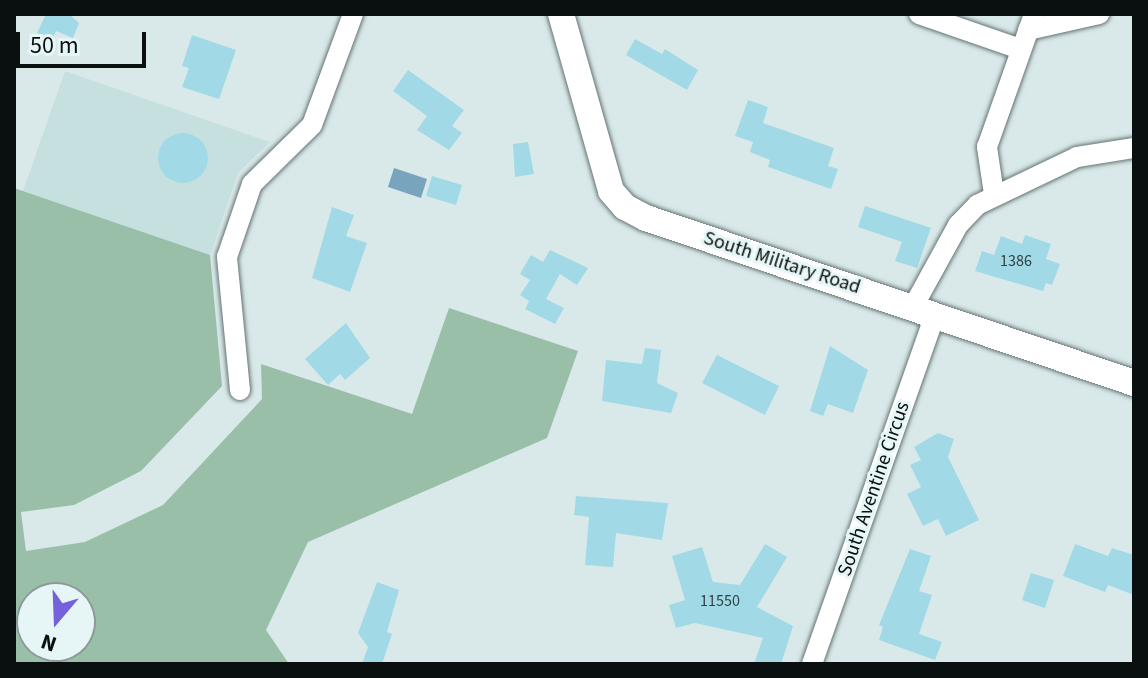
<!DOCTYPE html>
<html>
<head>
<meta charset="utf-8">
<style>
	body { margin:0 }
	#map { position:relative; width:1148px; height:678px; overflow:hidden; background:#d9e9e9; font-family:"Source Sans 3",sans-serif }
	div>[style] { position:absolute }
	.built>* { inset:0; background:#c6e0e0 }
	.green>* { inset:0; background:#99bfa9 }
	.water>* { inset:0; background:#78a5bd }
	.building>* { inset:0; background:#a2d9e7 }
	.round { border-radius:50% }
	.roads { filter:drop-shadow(0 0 2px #657373) drop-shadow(0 0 2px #657373) }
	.minor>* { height:20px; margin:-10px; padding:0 10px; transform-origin:10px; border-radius:10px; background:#fff }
	.tertiary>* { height:26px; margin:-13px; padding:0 13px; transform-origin:13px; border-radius:13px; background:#fff }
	span { translate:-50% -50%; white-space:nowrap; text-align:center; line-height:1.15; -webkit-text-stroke:6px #e6f6f6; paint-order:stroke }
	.number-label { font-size:16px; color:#304245 }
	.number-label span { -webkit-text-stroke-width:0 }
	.street-label { font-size:20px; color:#0a0f0f }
	.frame { position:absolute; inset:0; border:16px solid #0a0f0f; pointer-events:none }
	.north { position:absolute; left:16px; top:582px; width:80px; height:80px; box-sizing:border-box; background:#e6f6f6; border:2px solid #8e9a9a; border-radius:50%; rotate:199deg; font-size:22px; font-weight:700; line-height:32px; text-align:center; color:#0a0f0f }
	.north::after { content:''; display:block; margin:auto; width:28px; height:36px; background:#7661dc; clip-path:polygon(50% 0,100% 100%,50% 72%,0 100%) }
	.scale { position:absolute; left:16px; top:32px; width:130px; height:36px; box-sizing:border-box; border:4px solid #0a0f0f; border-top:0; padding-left:10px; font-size:24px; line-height:28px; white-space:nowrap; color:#0a0f0f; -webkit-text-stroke:6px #e6f6f6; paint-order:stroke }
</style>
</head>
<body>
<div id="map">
	<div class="built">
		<i style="clip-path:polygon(65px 71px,270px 142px,238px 173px,210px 255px,23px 191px)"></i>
	</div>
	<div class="green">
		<i style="clip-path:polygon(evenodd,14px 188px,210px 255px,222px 386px,141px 471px,74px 505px,21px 512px,26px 551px,85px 542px,163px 505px,262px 399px,261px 364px,412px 414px,449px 308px,578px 351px,547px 438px,308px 542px,266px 630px,289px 664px,14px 664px,14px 188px,32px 598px,80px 598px,80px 646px,32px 646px,32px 598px)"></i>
	</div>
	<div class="water">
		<i style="clip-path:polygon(394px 168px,427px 179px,421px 198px,388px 187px)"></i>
	</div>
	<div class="building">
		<i style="clip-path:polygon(46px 14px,69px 14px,79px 23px,73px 38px,56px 31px,52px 40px,37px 33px)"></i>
		<i style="clip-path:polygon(192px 35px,236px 50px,219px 99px,182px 87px,189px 68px,182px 66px)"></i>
		<i style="clip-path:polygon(635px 39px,662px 54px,665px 49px,698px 70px,687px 90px,626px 55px)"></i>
		<i style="clip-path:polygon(408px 70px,464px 110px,452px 126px,462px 133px,449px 150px,417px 130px,427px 116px,393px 91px)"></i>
		<i style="clip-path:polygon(748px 100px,768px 107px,763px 123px,834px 148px,828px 166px,838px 169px,831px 189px,768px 167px,770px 160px,750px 152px,753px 142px,735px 136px)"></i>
		<i class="round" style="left:158px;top:133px;width:50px;height:50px"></i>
		<i style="clip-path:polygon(528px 142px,534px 174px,515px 177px,513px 144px)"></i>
		<i style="clip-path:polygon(432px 176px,462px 185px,456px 205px,426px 196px)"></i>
		<i style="clip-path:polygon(865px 206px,931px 228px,917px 268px,895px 261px,902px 242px,858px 227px)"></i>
		<i style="clip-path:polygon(332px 207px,354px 215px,346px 236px,367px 243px,350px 292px,312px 278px)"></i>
		<i style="clip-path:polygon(1025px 235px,1051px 244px,1046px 259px,1060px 264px,1052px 285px,1046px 283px,1043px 291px,975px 271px,982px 251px,994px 255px,1001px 236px,1022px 244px)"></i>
		<i style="clip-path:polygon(550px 250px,588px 268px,577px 285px,560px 274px,546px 299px,564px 308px,555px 324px,525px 309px,529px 301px,520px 295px,530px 280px,520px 274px,531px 255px,543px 262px)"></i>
		<i style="clip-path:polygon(346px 323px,370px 358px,345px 380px,340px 374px,328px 385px,305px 359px)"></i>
		<i style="clip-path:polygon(830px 346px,868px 370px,853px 413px,828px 404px,823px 416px,810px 411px)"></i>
		<i style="clip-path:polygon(645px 348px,661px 350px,657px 383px,678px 393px,671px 413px,602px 401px,606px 360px,642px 364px)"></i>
		<i style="clip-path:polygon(717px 355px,779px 386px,765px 415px,702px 383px)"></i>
		<i style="clip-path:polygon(938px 433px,954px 439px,948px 457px,979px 520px,946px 536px,938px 519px,923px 526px,907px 494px,921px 487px,910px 465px,921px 460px,914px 447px)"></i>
		<i style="clip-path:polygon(576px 496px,668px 503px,662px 540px,616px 533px,613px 567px,585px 565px,589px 517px,574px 515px)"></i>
		<i style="clip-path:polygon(765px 544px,787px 557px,757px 607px,793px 626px,781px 664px,754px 664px,763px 638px,695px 623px,676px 628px,669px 605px,685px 600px,672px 556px,702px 547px,713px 582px,740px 585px)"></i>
		<i style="clip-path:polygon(1075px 544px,1108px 556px,1112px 548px,1134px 555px,1134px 595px,1108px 585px,1105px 592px,1063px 576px)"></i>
		<i style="clip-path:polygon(910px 549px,931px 556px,919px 591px,932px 595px,919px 634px,942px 642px,935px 660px,879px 640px,883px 627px,879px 625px)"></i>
		<i style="clip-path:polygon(1031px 573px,1054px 580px,1045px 608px,1022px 600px)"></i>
		<i style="clip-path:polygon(377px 582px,399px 590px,387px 632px,392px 634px,382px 664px,362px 664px,368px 647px,358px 633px)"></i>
	</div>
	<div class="roads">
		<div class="minor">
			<i style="left:919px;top:14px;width:107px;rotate:19.1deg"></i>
			<i style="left:1028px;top:30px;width:73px;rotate:-12.7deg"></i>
			<i style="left:994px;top:194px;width:48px;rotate:-98.5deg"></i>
			<i style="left:987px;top:147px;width:141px;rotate:-70.5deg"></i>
			<i style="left:913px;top:307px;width:94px;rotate:-61.2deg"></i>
			<i style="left:958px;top:225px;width:28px;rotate:-46deg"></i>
			<i style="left:977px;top:205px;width:111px;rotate:-25.6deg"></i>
			<i style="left:1077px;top:157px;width:58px;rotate:-9deg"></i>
			<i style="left:240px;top:390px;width:134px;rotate:-95.6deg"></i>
			<i style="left:227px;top:257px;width:77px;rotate:-71.1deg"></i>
			<i style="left:252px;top:184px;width:84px;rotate:-44.5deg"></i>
			<i style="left:312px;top:125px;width:118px;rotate:-69.7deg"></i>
			<i style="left:812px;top:664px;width:370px;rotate:-70.6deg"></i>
		</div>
		<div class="tertiary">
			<i style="left:561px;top:14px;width:184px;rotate:74.2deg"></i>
			<i style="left:611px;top:191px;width:21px;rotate:49deg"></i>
			<i style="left:625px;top:207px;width:24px;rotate:28deg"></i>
			<i style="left:646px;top:218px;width:515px;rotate:18.68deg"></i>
		</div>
	</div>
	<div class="number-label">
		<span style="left:1016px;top:261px">1386</span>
		<span style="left:720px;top:601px">11550</span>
	</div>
	<div class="street-label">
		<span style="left:782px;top:263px;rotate:18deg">South Military Road</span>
		<span style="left:874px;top:489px;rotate:-71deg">South Aventine Circus</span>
	</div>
	<div class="frame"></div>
	<div class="north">N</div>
	<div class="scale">50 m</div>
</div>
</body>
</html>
